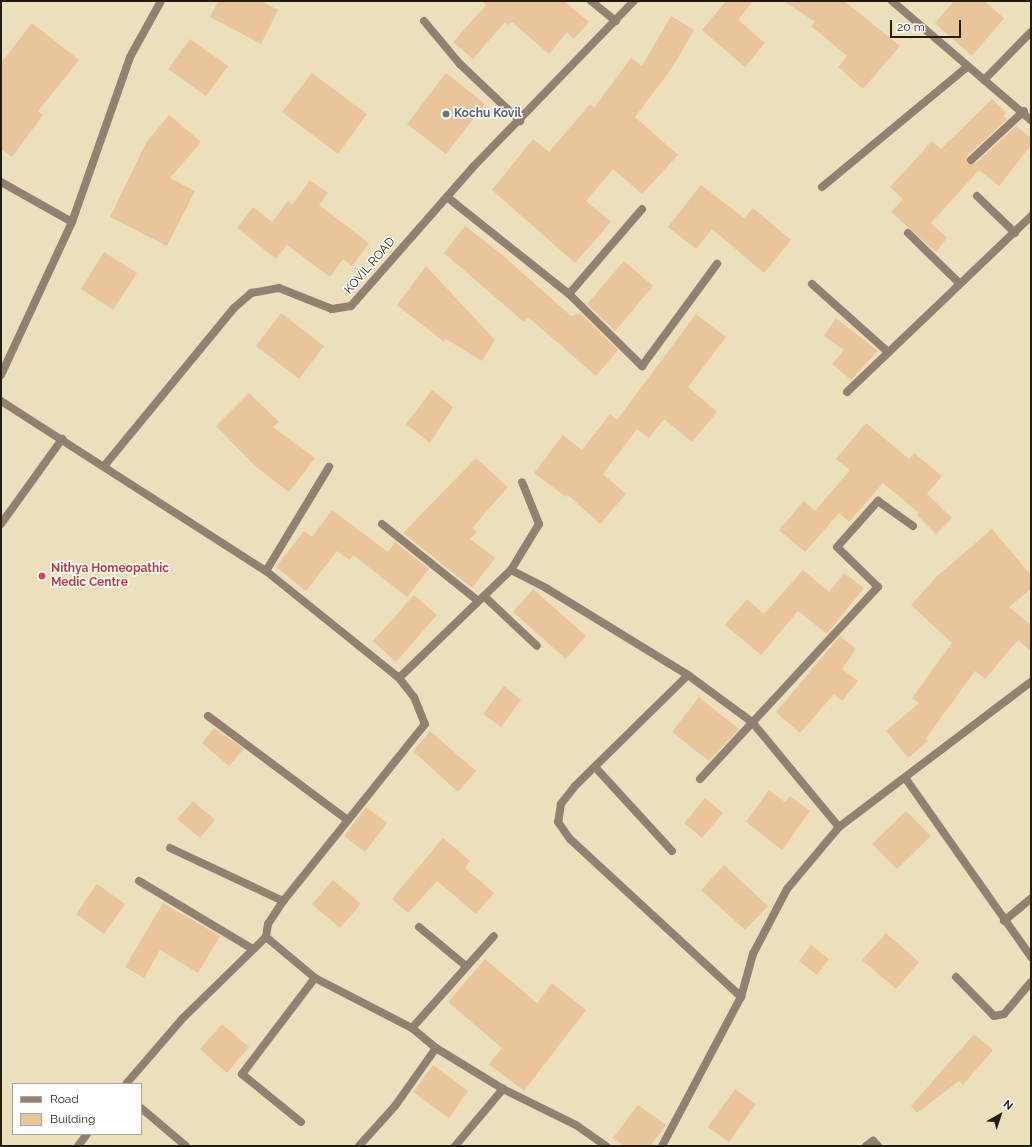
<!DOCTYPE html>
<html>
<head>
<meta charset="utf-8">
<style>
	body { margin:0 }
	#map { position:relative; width:1032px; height:1147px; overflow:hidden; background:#ecdfbc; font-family:Raleway,sans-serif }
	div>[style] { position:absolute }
	.building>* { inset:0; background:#eac59c }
	.minor>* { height:8px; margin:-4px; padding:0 4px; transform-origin:4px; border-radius:4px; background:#928171 }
	.dots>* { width:11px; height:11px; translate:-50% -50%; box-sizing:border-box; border:2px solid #fff; border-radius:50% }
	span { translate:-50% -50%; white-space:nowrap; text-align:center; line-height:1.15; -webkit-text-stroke:3px #fff; paint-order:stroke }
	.worship-label { font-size:12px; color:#5b616d; font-weight:700 }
	.left { translate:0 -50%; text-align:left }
	.street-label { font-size:12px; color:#221d10 }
	.health-label { font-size:12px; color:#be3a42; font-weight:700 }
	.frame { position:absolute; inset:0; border:2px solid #221d10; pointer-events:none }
	.legend { position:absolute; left:12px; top:1083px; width:130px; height:52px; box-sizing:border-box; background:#fff; border:1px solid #a7a59f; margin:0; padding:5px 7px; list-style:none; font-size:12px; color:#221d10 }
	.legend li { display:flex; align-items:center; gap:8px; height:20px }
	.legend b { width:20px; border:1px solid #a7a59f }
	.north { position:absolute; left:980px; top:1095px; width:40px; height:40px; -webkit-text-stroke:3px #fff; paint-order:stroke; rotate:39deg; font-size:11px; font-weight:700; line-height:16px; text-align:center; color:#221d10 }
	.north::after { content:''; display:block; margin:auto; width:14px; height:18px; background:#221d10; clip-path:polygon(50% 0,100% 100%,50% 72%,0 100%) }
	.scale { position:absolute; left:890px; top:20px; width:71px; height:18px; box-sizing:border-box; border:2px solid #221d10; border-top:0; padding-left:5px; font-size:12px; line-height:14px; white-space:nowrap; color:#221d10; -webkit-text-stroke:3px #fff; paint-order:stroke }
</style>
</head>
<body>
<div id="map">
	<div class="building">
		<i style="clip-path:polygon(218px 1px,261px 1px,278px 10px,261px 44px,210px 17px)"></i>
		<i style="clip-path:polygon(482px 1px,564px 1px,589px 22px,574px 39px,567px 32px,549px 54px,512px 22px,508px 25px,505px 22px,473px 59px,453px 42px,486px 5px)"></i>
		<i style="clip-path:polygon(726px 1px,753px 1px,738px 20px,765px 43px,745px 67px,702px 30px)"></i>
		<i style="clip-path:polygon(784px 1px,844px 1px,900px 46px,863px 89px,838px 67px,847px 56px,811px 26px,815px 22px)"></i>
		<i style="clip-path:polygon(954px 1px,984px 1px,1004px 18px,972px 56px,935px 23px)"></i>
		<i style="clip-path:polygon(671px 16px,694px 30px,672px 68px,635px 117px,678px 155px,642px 194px,613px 169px,586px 201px,611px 222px,575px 263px,492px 190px,533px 139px,549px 152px,590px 104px,594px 108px,631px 58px,642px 66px)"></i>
		<i style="clip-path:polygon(32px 23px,79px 60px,38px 111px,43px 115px,12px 157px,1px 149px,1px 63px)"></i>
		<i style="clip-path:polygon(190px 39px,228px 66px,206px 96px,168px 69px)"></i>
		<i style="clip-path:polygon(312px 73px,367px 114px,338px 154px,282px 112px)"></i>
		<i style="clip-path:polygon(446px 73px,485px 104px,446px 154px,407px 124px)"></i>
		<i style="clip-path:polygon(992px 99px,1006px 113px,1003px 116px,1007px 119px,967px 156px,967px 163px,975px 164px,1016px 126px,1031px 138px,1031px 145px,999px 186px,979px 170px,931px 223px,947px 238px,936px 252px,891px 212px,903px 199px,890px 187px,932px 141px,941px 149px)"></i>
		<i style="clip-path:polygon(169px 115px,201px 142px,170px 178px,195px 191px,167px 246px,110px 217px,146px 143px)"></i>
		<i style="clip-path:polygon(310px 180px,328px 193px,319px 205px,369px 243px,352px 266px,343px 259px,330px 277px,287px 245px,276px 259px,237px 228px,253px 207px,272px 222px,288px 201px,292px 205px)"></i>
		<i style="clip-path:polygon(701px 185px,744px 218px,753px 208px,791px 240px,764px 273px,712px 229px,696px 249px,668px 227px)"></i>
		<i style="clip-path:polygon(465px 226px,500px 253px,571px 316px,580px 313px,618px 350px,596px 376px,528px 317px,524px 322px,444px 253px)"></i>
		<i style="clip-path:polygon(104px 252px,137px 273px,113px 310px,81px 289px)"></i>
		<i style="clip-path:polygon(624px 261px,653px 286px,615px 331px,587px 304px)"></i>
		<i style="clip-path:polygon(426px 266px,495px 340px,482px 361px,446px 339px,444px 342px,397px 305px)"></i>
		<i style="clip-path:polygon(281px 313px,324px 346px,299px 379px,256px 346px)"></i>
		<i style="clip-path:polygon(696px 314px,726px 337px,688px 387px,717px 412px,692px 442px,664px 419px,649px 438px,637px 429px,603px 474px,626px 494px,600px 524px,568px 495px,566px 497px,534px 473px,563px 435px,582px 450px,610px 414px,617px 420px)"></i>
		<i style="clip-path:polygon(836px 318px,878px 351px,851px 380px,832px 364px,844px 350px,824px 336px)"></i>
		<i style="clip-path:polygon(432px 390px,453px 407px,430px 443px,406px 424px)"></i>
		<i style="clip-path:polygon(249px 393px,279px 422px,273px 427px,315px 458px,289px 492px,255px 466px,216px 426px)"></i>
		<i style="clip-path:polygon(866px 423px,909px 459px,914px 453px,942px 476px,927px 494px,952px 518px,936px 534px,917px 515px,919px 513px,883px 483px,849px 522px,839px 513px,805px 552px,779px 530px,804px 501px,815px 511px,850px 470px,836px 459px)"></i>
		<i style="clip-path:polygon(476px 458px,508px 487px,472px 528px,477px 532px,470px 539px,495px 558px,472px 588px,403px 533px)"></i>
		<i style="clip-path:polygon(332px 510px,388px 552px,395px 542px,429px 569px,407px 597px,353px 555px,350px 560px,337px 551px,306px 591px,276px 567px,304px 531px,312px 537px)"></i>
		<i style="clip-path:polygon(992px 529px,1031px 575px,1031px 589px,1009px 607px,1031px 625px,1031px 651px,1018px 640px,985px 679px,975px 671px,926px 738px,928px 741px,908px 758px,886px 731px,919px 703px,912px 698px,952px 643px,911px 605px,936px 577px)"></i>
		<i style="clip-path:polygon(803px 570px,829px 592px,844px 573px,864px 588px,827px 634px,798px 611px,761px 655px,725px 625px,747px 599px,764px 614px)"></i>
		<i style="clip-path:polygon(533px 589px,586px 636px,566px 659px,513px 612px)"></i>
		<i style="clip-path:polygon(414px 595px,437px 615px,396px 662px,373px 641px)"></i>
		<i style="clip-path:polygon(840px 636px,856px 649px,842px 669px,858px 681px,842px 701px,834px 694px,800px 733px,776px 712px)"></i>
		<i style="clip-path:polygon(504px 686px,521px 700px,501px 727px,483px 714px)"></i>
		<i style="clip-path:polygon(699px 697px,739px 729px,709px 761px,672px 732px)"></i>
		<i style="clip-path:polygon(214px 728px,244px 749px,229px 766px,202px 743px)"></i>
		<i style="clip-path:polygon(430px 731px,476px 771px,458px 792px,413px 751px)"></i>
		<i style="clip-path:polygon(769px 790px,785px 802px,790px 796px,810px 811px,782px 850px,746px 822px)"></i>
		<i style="clip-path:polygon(705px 798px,723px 813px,702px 838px,684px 823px)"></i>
		<i style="clip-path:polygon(193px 801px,215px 820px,200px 838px,177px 819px)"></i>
		<i style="clip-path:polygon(366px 807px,387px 823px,365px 852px,344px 836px)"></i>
		<i style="clip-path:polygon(906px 811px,931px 836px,897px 869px,872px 844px)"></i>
		<i style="clip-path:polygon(443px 838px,470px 861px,465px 868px,494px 893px,476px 914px,437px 881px,408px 913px,392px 899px)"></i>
		<i style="clip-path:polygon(724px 865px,768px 906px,745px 930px,701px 890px)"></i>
		<i style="clip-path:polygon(333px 880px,361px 904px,340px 928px,312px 904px)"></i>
		<i style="clip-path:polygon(97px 884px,125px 904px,104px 934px,76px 914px)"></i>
		<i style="clip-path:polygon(163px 903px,220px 936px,198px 973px,160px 950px,144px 978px,125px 967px)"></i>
		<i style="clip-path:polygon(886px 933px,919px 962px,896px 989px,862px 960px)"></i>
		<i style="clip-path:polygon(811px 945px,829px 959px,817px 975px,799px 961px)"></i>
		<i style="clip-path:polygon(485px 959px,537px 1003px,552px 983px,586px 1010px,524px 1091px,489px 1064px,502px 1048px,448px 1002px)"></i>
		<i style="clip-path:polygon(222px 1024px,249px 1047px,227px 1073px,200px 1049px)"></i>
		<i style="clip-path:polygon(974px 1034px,993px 1050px,963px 1085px,959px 1081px,917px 1113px,911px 1106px)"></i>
		<i style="clip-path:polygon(433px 1065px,468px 1091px,449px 1118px,413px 1092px)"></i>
		<i style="clip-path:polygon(735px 1089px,756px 1104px,729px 1142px,708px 1127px)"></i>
		<i style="clip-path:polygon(638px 1105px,666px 1125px,650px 1146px,624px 1146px,613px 1138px)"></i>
	</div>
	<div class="minor">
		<i style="left:591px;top:1px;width:32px;rotate:39deg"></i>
		<i style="left:892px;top:1px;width:183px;rotate:40.6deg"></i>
		<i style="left:424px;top:21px;width:56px;rotate:50.1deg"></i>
		<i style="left:460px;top:64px;width:83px;rotate:43.5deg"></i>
		<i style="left:984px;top:80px;width:67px;rotate:-45.6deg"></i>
		<i style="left:971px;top:160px;width:72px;rotate:-42.8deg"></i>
		<i style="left:1px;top:182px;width:81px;rotate:29.4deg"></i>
		<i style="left:822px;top:187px;width:188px;rotate:-39.6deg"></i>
		<i style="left:977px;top:196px;width:53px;rotate:44.2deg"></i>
		<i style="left:447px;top:197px;width:156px;rotate:38.5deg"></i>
		<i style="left:569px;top:294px;width:103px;rotate:44.6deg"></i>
		<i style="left:642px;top:366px;width:127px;rotate:-53.7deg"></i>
		<i style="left:908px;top:233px;width:71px;rotate:44.4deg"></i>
		<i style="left:812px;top:284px;width:102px;rotate:41.8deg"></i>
		<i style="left:569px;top:294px;width:112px;rotate:-49.3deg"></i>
		<i style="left:1px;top:375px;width:169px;rotate:-65.1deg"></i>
		<i style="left:72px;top:222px;width:175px;rotate:-70.6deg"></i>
		<i style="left:130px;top:57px;width:64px;rotate:-61deg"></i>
		<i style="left:847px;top:392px;width:255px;rotate:-43.7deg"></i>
		<i style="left:1px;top:401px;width:315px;rotate:32.7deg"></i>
		<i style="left:266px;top:571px;width:171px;rotate:38.8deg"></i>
		<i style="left:399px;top:678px;width:24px;rotate:52deg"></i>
		<i style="left:414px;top:697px;width:29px;rotate:68deg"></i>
		<i style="left:425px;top:724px;width:227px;rotate:128.7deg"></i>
		<i style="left:283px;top:901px;width:27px;rotate:123deg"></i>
		<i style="left:268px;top:924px;width:13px;rotate:99deg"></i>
		<i style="left:266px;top:937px;width:64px;rotate:39.9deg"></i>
		<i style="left:315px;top:978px;width:109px;rotate:27.3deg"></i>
		<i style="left:412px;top:1028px;width:31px;rotate:40deg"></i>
		<i style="left:436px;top:1048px;width:79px;rotate:31.5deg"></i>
		<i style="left:503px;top:1089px;width:81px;rotate:26.3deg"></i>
		<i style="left:576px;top:1125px;width:37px;rotate:35deg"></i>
		<i style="left:105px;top:465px;width:203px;rotate:-50.6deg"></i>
		<i style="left:234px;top:308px;width:23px;rotate:-41deg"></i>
		<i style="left:251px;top:293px;width:28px;rotate:-10deg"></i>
		<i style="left:279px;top:288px;width:57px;rotate:21.6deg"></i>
		<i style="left:332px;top:309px;width:19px;rotate:-9deg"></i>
		<i style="left:351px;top:306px;width:186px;rotate:-48.7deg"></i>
		<i style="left:474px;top:166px;width:230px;rotate:-45.9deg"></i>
		<i style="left:1px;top:524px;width:105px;rotate:-54.3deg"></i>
		<i style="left:382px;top:524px;width:123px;rotate:38.7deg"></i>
		<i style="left:511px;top:570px;width:54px;rotate:-58.7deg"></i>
		<i style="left:539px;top:524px;width:45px;rotate:-112deg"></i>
		<i style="left:266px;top:571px;width:122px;rotate:-58.8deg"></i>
		<i style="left:485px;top:597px;width:71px;rotate:43.3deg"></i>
		<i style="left:688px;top:675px;width:158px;rotate:135.5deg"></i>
		<i style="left:575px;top:786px;width:23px;rotate:128deg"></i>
		<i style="left:561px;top:804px;width:18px;rotate:99deg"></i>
		<i style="left:558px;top:822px;width:21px;rotate:55deg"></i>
		<i style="left:570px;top:839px;width:233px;rotate:42.7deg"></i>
		<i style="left:399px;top:678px;width:156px;rotate:-44deg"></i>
		<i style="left:511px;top:570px;width:39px;rotate:27deg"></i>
		<i style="left:546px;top:588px;width:167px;rotate:31.5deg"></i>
		<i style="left:688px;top:675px;width:79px;rotate:36.3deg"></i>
		<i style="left:752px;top:722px;width:136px;rotate:50.4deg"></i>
		<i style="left:208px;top:716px;width:172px;rotate:36.7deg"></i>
		<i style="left:595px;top:767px;width:114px;rotate:47.5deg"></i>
		<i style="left:700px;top:779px;width:262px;rotate:-47.2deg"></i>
		<i style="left:878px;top:587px;width:57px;rotate:-135.7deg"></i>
		<i style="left:837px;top:547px;width:62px;rotate:-48.3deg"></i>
		<i style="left:878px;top:501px;width:43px;rotate:35.5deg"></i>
		<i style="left:906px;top:779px;width:218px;rotate:54.9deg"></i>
		<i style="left:170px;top:848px;width:125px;rotate:25.1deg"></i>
		<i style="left:139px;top:881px;width:131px;rotate:30.9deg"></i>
		<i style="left:1004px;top:921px;width:35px;rotate:-40deg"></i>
		<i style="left:419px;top:927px;width:61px;rotate:39.7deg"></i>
		<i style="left:956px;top:977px;width:54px;rotate:45.7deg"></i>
		<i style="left:994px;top:1016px;width:10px;rotate:-11deg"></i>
		<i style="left:1004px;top:1014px;width:42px;rotate:-49.8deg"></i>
		<i style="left:412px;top:1028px;width:123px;rotate:-48.3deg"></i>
		<i style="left:126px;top:1084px;width:87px;rotate:-49.2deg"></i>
		<i style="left:183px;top:1018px;width:116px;rotate:-44.3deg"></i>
		<i style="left:141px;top:1108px;width:59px;rotate:40.2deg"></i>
		<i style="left:301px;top:1122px;width:76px;rotate:-140.9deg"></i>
		<i style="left:242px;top:1074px;width:121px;rotate:-52.8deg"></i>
		<i style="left:78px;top:1146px;width:15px;rotate:-53deg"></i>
		<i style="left:359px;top:1146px;width:54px;rotate:-48deg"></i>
		<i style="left:395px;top:1106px;width:71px;rotate:-54.7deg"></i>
		<i style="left:455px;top:1146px;width:75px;rotate:-49.9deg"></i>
		<i style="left:662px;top:1146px;width:169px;rotate:-62.1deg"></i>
		<i style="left:741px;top:997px;width:45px;rotate:-74.4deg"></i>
		<i style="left:753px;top:954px;width:73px;rotate:-62.4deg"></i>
		<i style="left:787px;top:889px;width:81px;rotate:-50deg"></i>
		<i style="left:839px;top:827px;width:241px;rotate:-37.1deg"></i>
		<i style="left:866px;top:1146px;width:9px;rotate:-36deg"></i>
		<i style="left:873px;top:1141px;width:7px;rotate:45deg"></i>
	</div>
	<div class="dots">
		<i style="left:446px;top:114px;background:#6b7280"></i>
		<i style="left:42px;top:576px;background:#e0444e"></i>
	</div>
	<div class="worship-label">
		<span class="left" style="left:454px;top:114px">Kochu Kovil</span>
	</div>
	<div class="street-label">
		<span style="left:370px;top:266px;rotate:-49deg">KOVIL ROAD</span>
	</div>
	<div class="health-label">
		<span class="left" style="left:51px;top:576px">Nithya Homeopathic<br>Medic Centre</span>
	</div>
	<div class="frame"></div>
	<ul class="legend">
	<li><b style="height:5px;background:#928171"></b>Road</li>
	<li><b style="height:11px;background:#eac59c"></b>Building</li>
	</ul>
	<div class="north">N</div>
	<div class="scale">20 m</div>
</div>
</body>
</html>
